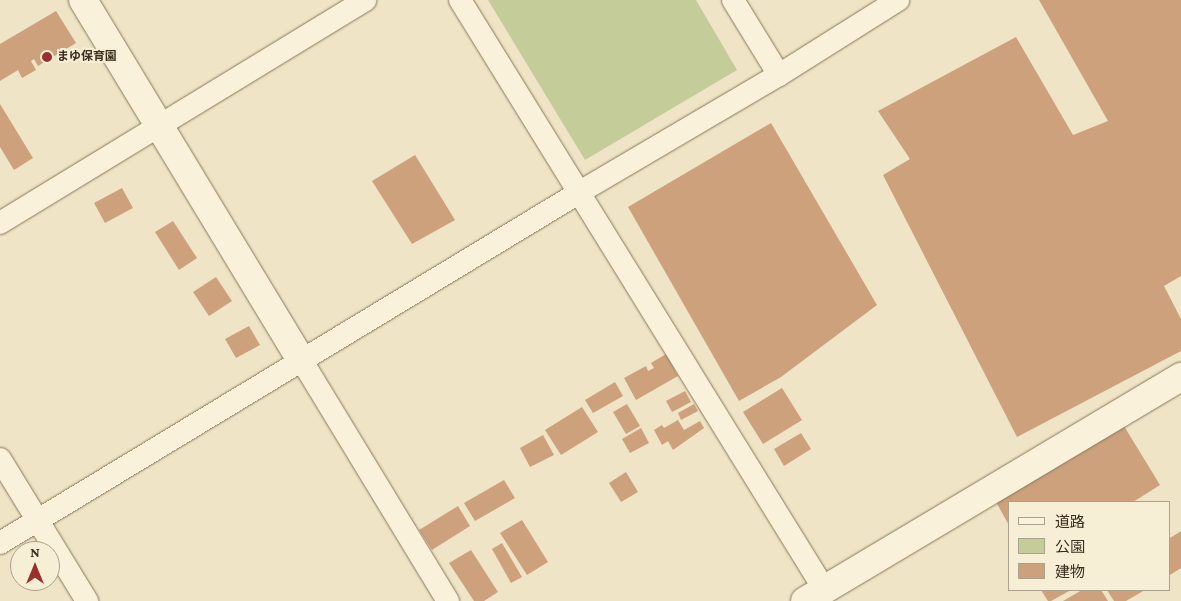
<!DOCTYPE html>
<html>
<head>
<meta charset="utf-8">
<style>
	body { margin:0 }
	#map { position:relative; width:1181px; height:601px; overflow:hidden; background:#efe4c6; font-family:"Crimson Pro","Noto Sans JP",serif }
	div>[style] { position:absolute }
	.green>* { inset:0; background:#c4cd99 }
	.building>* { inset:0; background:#cda17c }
	.roads { filter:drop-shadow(0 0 1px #8a775b) drop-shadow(0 0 1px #8a775b) }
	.street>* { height:22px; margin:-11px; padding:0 11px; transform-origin:11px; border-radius:11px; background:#f9f1d9 }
	.secondary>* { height:28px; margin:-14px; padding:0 14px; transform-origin:14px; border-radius:14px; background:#f9f1d9 }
	.dots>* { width:14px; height:14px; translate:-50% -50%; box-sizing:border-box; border:2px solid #f6eed5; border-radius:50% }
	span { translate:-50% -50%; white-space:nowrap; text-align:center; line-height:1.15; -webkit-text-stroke:4px #f6eed5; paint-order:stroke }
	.poi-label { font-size:12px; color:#3a2e1f; font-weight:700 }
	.left { translate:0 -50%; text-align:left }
	.legend { position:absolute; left:1008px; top:501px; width:162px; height:90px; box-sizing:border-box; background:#f6eed5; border:1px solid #aba18c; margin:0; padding:6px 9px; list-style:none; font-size:15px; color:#3a2e1f }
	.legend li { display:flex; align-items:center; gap:10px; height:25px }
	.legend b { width:25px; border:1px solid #aba18c }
	.north { position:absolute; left:10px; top:541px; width:50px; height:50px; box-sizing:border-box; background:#f6eed5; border:1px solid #aba18c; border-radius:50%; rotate:0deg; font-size:14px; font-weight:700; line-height:20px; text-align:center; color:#3a2e1f }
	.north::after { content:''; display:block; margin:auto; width:18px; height:22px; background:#99302b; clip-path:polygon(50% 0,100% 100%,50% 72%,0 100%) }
</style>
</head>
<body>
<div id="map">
	<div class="green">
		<i style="clip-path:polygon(488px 0,696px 0,737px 70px,585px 160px)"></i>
	</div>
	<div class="building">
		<i style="clip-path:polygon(1039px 0,1181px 0,1181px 276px,1164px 286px,1181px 319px,1181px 351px,1017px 437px,883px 175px,910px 159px,878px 111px,1016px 37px,1073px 135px,1108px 121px)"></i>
		<i style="clip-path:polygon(56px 11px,76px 43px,38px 66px,34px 59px,31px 61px,36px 70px,22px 78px,18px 70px,0 81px,0 44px)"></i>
		<i style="clip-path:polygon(0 104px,33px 158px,14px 170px,0 147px)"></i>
		<i style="clip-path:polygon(771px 123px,877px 305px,781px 377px,739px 401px,628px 207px)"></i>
		<i style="clip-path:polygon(415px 155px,455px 220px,412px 244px,372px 181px)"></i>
		<i style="clip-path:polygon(122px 188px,133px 208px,105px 223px,94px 203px)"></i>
		<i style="clip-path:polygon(173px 221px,197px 258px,179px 270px,155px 232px)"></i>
		<i style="clip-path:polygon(216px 277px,232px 301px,209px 316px,193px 292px)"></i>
		<i style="clip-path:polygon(249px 326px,260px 345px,236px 358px,225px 339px)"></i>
		<i style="clip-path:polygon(666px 354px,678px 376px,636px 400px,624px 378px,646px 366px,648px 371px,654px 368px,651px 363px)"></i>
		<i style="clip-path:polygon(615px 382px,623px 396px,593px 413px,585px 400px)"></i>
		<i style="clip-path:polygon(782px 388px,802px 420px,763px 444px,743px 412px)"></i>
		<i style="clip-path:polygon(685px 391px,691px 402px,672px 412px,666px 401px)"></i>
		<i style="clip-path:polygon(627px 404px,640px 426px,626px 434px,613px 412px)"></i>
		<i style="clip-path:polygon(694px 404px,698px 411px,681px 420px,678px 413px)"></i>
		<i style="clip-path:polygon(582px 407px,598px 432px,561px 455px,545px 430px)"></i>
		<i style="clip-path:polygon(678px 420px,684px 430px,700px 421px,704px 428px,673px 450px,668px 441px,662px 445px,654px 430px,662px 425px,664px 428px)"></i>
		<i style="clip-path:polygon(1124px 426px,1160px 485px,1133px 502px,1010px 502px,1010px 527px,996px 502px)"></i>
		<i style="clip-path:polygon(641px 428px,649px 443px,630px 453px,622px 439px)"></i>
		<i style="clip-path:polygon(801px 433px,811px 449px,784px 466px,774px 449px)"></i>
		<i style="clip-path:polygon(543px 435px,554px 455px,530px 467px,520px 448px)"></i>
		<i style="clip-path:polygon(626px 472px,638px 492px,621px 502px,609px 483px)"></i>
		<i style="clip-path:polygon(504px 480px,515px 498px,475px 521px,464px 503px)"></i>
		<i style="clip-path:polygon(458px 506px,470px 526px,432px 550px,419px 530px)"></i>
		<i style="clip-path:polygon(522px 520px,548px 562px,527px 575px,500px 533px)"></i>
		<i style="clip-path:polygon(1181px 531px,1181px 568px,1170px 575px,1170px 538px)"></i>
		<i style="clip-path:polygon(502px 543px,522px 577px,511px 583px,492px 549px)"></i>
		<i style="clip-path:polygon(471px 550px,498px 592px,484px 601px,474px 601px,449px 563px)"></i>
		<i style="clip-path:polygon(1041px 590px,1071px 590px,1051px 601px,1048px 601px)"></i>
		<i style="clip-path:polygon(1082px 590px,1101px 590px,1108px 601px,1063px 601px)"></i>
		<i style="clip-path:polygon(1107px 590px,1145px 590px,1126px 601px,1114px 601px)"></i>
	</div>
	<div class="roads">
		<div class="street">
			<i style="left:460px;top:0;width:692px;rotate:58.28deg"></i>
			<i style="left:733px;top:0;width:88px;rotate:58.5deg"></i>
			<i style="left:0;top:223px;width:428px;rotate:-31.4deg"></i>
			<i style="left:302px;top:361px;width:281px;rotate:58.7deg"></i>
			<i style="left:0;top:459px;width:167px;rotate:58.5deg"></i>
			<i style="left:0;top:543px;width:678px;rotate:-31.18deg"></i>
			<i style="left:580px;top:192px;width:231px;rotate:-30.5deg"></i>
			<i style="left:779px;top:75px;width:141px;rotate:-32.2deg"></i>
		</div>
		<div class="secondary">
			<i style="left:83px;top:0;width:422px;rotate:58.8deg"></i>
			<i style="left:805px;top:601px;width:438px;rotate:-30.8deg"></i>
		</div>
	</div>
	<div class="dots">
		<i style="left:47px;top:57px;background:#99302b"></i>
	</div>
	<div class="poi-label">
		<span class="left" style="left:57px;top:57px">まゆ保育園</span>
	</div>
	<ul class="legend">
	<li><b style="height:6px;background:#f9f1d9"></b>道路</li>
	<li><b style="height:14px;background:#c4cd99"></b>公園</li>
	<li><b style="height:14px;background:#cda17c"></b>建物</li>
	</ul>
	<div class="north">N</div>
</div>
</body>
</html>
